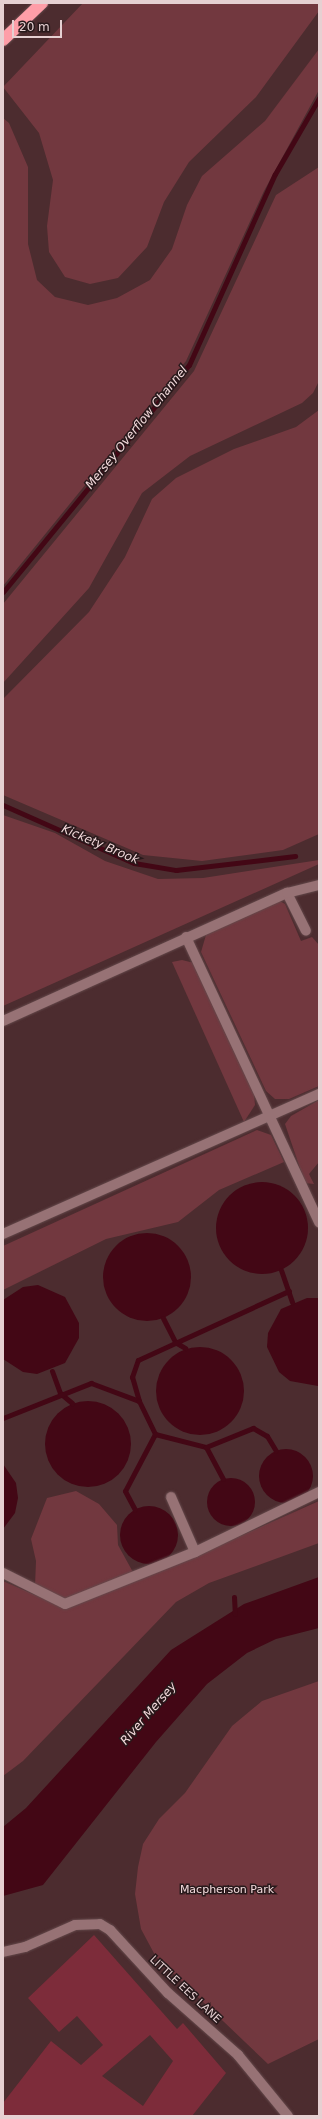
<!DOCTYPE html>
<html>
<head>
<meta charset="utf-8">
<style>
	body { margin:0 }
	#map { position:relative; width:322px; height:2119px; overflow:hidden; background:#4c2c2f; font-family:"DejaVu Sans",sans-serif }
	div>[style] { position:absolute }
	.green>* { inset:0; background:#72383f }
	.water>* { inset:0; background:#430715 }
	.round { border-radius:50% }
	.stream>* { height:5px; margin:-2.5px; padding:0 2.5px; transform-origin:2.5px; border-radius:2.5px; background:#430715 }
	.building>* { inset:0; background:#7d2c3a }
	.roads { filter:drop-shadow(0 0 1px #64494b) drop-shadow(0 0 1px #64494b) }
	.minor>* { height:10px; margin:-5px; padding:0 5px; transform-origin:5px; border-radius:5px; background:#977275 }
	.highway>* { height:12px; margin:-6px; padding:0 6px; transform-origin:6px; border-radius:6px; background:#fe9ea8 }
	span { translate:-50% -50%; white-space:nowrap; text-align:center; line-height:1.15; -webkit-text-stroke:3px #28191b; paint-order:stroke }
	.park-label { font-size:11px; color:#f3dadc }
	.street-label { font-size:11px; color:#e6d0d2 }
	.water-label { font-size:12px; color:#f4dadc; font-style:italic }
	.frame { position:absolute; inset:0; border:4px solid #e6d0d2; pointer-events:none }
	.scale { position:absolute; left:12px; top:20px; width:50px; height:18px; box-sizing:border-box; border:2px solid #e6d0d2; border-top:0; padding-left:5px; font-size:12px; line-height:14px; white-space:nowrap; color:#e6d0d2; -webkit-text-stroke:3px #28191b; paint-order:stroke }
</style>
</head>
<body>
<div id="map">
	<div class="green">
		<i style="clip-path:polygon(83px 3px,319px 3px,319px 11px,256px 97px,189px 162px,164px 202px,147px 247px,118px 278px,90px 284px,65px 277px,49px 252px,47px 226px,53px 180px,39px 133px,3px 87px)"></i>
		<i style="clip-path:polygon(319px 49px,319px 90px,264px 191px,186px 361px,3px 586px,3px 118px,9px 123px,28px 167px,28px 244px,37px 280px,55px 297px,88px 305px,117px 298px,150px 280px,172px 249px,187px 205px,202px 176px,265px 121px)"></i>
		<i style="clip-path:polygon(319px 167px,319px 381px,313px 393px,302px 403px,190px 456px,142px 493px,89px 588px,3px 683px,3px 604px,194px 371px,276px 195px)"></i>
		<i style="clip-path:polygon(319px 410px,319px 834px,283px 850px,202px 861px,143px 855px,3px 795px,3px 699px,89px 612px,125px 557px,152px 499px,176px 478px,234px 449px,296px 427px)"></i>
		<i style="clip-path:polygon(3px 815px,55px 833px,105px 861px,158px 879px,203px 878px,319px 860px,319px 864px,3px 1006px)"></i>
		<i style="clip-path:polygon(278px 900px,285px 904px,301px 941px,312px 937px,319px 945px,319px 1086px,289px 1099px,275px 1099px,266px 1091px,201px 952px,206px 935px)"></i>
		<i style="clip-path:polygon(182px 960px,194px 963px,254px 1094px,255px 1105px,244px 1122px,172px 962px)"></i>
		<i style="clip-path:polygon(319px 1100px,319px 1162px,309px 1174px,314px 1184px,305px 1183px,285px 1124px,291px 1116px)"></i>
		<i style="clip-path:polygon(257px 1130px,271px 1135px,284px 1162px,219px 1190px,178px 1222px,106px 1239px,3px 1290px,3px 1246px)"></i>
		<i style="clip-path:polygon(76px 1491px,99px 1504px,117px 1525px,118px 1545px,134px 1574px,66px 1601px,35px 1586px,36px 1561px,31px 1539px,47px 1498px)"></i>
		<i style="clip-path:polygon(319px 1501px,319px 1543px,209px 1583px,176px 1602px,23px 1761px,3px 1776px,3px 1581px,65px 1608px,184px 1561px)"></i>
		<i style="clip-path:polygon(319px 1681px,319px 2039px,268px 2064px,156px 1957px,141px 1929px,135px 1894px,138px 1867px,143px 1844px,159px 1819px,185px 1793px,232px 1726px,262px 1701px)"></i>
	</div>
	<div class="water">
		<i class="round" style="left:216px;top:1182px;width:92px;height:92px"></i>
		<i class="round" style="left:103px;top:1233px;width:88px;height:88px"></i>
		<i style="clip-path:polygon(38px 1285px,65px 1297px,79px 1323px,79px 1338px,65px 1363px,37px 1374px,23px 1372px,3px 1359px,3px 1300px,23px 1287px)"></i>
		<i style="clip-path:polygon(307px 1298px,319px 1298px,318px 1386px,290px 1381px,279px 1372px,267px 1347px,268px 1333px,281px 1309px)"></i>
		<i class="round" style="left:156px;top:1347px;width:88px;height:88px"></i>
		<i class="round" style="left:45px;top:1401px;width:86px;height:86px"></i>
		<i class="round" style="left:259px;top:1449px;width:54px;height:54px"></i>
		<i style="clip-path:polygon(3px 1464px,16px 1483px,18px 1498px,15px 1513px,3px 1529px)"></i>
		<i class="round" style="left:207px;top:1478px;width:48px;height:48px"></i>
		<i class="round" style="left:120px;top:1506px;width:58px;height:58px"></i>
		<i style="clip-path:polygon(319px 1577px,319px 1628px,276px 1639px,247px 1653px,207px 1684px,156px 1742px,43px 1885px,3px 1896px,3px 1827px,26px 1808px,171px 1650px,244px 1604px)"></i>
	</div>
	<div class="stream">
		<i style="left:3px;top:592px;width:293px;rotate:-50.7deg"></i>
		<i style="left:189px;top:365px;width:209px;rotate:-65.8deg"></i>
		<i style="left:275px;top:174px;width:88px;rotate:-59.9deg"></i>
		<i style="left:3px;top:805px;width:143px;rotate:23.9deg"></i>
		<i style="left:134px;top:863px;width:43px;rotate:9.5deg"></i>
		<i style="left:176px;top:870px;width:120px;rotate:-6.7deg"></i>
		<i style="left:281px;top:1270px;width:34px;rotate:71deg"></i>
		<i style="left:163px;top:1318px;width:27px;rotate:63deg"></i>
		<i style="left:175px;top:1342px;width:12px;rotate:31deg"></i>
		<i style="left:52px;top:1371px;width:23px;rotate:70deg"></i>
		<i style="left:60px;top:1393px;width:16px;rotate:40deg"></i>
		<i style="left:139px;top:1401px;width:25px;rotate:-106deg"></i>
		<i style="left:132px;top:1377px;width:18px;rotate:-71deg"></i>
		<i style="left:138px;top:1360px;width:166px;rotate:-24.6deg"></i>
		<i style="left:3px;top:1418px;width:95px;rotate:-21.7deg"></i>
		<i style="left:91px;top:1383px;width:51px;rotate:20.6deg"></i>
		<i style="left:139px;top:1401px;width:37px;rotate:64deg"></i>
		<i style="left:155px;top:1434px;width:64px;rotate:117.8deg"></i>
		<i style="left:125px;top:1491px;width:21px;rotate:62deg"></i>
		<i style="left:155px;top:1434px;width:53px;rotate:14.3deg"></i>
		<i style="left:206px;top:1447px;width:36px;rotate:62deg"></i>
		<i style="left:206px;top:1447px;width:51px;rotate:-22deg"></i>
		<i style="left:253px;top:1428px;width:16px;rotate:30deg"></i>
		<i style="left:267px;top:1436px;width:17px;rotate:59deg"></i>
		<i style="left:234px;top:1597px;width:17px;rotate:87deg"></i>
	</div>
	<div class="building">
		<i style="clip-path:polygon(evenodd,94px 1935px,177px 2029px,183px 2023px,226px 2073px,192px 2116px,3px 2116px,3px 2103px,51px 2041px,81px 2065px,103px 2045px,77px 2016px,59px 2032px,28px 1998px,94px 1935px,150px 2035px,173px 2061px,143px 2106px,102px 2076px,150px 2035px)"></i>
	</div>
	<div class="roads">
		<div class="minor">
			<i style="left:287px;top:893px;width:42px;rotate:63.4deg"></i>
			<i style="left:186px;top:937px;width:315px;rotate:65deg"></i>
			<i style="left:3px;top:1021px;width:312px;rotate:-24.3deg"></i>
			<i style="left:287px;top:893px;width:33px;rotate:-14deg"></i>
			<i style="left:3px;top:1234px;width:346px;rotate:-23.9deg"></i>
			<i style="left:171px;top:1497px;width:60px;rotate:66.4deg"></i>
			<i style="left:3px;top:1573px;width:69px;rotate:26.6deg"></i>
			<i style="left:65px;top:1604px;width:140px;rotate:-21.8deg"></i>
			<i style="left:195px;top:1552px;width:138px;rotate:-25.8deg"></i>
			<i style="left:3px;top:1952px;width:23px;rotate:-13deg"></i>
			<i style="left:25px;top:1947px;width:55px;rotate:-23.7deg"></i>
			<i style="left:75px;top:1925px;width:25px;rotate:-2deg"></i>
			<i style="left:100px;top:1924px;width:12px;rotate:31deg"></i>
			<i style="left:110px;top:1930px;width:86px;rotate:47.4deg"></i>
			<i style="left:168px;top:1993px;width:94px;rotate:41.5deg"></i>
			<i style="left:238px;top:2055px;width:79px;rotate:50.7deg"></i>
		</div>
		<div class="highway">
			<i style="left:3px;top:40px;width:54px;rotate:-43.5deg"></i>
		</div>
	</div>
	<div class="park-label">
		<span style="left:227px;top:1890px">Macpherson Park</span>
	</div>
	<div class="street-label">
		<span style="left:185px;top:1990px;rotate:43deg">LITTLE EES LANE</span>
	</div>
	<div class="water-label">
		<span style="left:137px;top:428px;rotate:-51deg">Mersey Overflow Channel</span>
		<span style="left:100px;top:845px;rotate:23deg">Kickety Brook</span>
		<span style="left:149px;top:1714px;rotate:-49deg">River Mersey</span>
	</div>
	<div class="frame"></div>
	<div class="scale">20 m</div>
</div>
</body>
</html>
